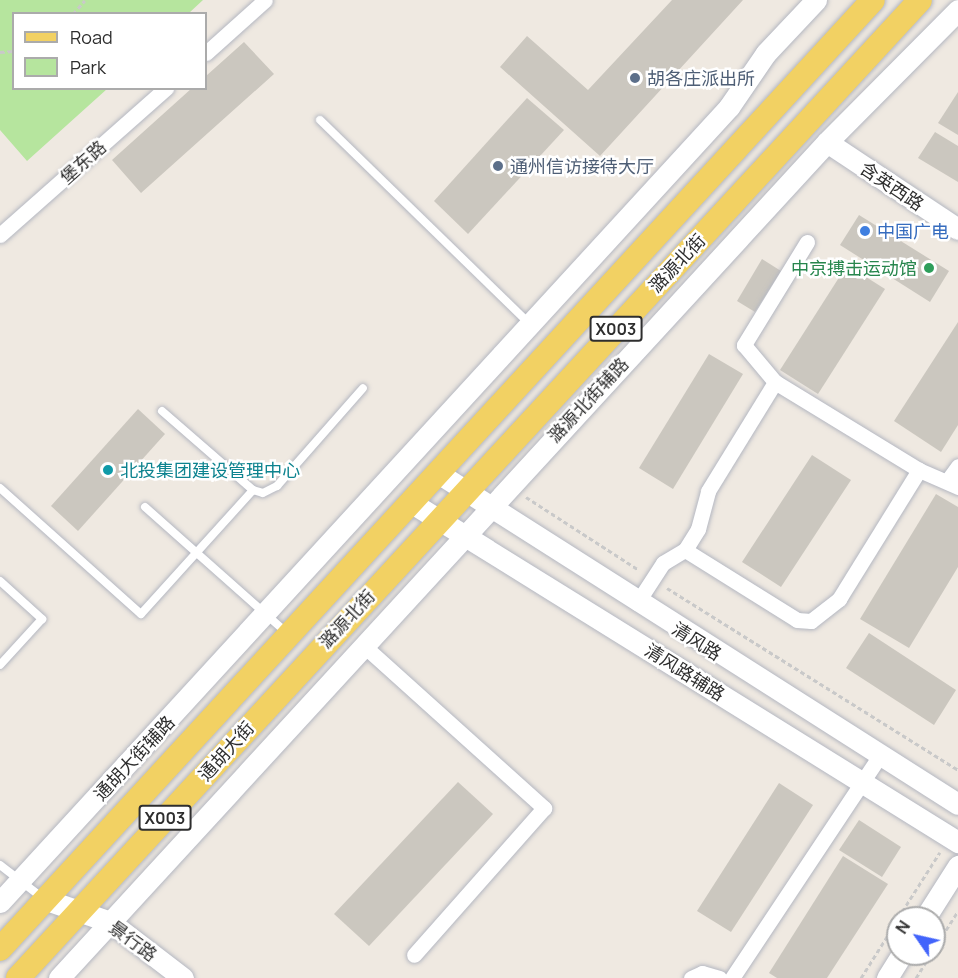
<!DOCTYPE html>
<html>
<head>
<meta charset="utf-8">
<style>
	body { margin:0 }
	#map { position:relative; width:958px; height:978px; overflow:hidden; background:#efe9e1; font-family:Manrope,"Noto Sans SC",sans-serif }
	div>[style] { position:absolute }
	.green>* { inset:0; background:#b6e59e }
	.building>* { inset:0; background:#cbc7bf }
	.path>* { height:3px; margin-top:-1.5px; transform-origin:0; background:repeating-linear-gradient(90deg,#c9c9c9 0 4.5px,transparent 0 7.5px) }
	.roads { filter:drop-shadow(0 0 2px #b4b7c1) drop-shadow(0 0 2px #b4b7c1) }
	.lane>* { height:8px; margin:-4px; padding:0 4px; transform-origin:4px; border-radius:4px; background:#fff }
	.street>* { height:15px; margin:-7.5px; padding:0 7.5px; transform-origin:7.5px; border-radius:7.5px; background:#fff }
	.secondary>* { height:21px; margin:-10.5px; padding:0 10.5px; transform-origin:10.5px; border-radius:10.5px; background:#fff }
	.primary>* { height:24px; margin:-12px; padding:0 12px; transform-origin:12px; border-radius:12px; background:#f2d163 }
	.dots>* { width:16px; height:16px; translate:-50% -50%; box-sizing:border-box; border:3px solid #fff; border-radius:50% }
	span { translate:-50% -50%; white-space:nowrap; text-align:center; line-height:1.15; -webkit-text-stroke:5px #fff; paint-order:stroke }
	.shield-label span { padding:2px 4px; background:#fff; border:2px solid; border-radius:4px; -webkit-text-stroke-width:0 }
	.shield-label { font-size:16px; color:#2e2e2e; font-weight:700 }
	.service-label { font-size:18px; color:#4e5e75 }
	.left { translate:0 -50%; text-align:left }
	.street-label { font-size:18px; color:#2e2e2e }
	.shop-label { font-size:18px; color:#366cbe }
	.leisure-label { font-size:18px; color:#27864d }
	.right { translate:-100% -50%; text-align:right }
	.culture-label { font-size:18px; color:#0d838f }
	.legend { position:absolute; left:12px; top:12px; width:195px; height:78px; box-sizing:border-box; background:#fff; border:2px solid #ababab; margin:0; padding:8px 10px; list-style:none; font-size:18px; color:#2e2e2e }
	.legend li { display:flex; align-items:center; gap:12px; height:30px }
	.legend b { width:30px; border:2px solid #ababab }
	.north { position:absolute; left:886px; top:906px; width:60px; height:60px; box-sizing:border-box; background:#fff; border:2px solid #ababab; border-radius:50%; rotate:304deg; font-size:16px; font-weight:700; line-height:24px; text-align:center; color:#2e2e2e }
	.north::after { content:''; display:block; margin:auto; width:21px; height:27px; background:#4264fb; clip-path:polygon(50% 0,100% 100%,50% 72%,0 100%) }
</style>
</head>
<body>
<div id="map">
	<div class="green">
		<i style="clip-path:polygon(0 0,203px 0,189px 13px,14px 14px,14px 88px,107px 89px,27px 161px,0 130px)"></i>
	</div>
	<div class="building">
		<i style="clip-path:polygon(672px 0,743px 0,600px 156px,500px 67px,527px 36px,588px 90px)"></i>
		<i style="clip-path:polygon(244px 42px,274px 74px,141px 193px,112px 160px,192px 88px,206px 88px,206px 76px)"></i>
		<i style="clip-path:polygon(958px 92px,958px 135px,938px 123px)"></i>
		<i style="clip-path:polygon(527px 98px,564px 130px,468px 234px,434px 201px)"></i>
		<i style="clip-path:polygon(935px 132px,958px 146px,958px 182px,918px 158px)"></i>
		<i style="clip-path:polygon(859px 215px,949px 271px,930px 302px,840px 245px)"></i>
		<i style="clip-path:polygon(762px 259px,781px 271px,755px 312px,737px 301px)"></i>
		<i style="clip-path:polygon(847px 265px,885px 289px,818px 394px,780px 370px)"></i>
		<i style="clip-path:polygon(958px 322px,958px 425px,941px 452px,894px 421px)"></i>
		<i style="clip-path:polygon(709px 354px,743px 374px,673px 489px,639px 468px)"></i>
		<i style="clip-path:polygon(138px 409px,165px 434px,78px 531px,51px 506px)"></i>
		<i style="clip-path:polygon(812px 455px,851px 480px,781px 587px,742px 562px)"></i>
		<i style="clip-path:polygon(936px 494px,958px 507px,958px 567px,909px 648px,860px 619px)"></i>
		<i style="clip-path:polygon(869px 633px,956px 690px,934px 725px,846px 668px)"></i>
		<i style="clip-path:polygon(458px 782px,493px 814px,369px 946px,334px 914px)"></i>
		<i style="clip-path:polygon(779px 783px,813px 805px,731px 932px,697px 911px)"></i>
		<i style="clip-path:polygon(859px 820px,901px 847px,882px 877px,839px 850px)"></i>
		<i style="clip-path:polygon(843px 856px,888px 884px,827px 978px,777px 978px,769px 973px)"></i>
	</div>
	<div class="path">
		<i style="left:73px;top:14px;width:18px;rotate:-49deg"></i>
		<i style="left:0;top:52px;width:14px;rotate:-4deg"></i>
		<i style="left:526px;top:497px;width:135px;rotate:32.9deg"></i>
		<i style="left:667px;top:588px;width:343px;rotate:32deg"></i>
		<i style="left:898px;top:918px;width:78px;rotate:-57.5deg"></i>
		<i style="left:934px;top:949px;width:45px;rotate:-57.7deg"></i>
		<i style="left:861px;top:978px;width:70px;rotate:-57.9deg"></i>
		<i style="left:916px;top:978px;width:28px;rotate:-58deg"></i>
	</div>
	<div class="roads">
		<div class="lane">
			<i style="left:320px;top:120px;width:293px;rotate:44.2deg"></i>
			<i style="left:162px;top:411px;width:121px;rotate:41deg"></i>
			<i style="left:253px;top:490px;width:10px;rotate:17deg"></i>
			<i style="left:263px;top:493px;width:16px;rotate:-27deg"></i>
			<i style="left:277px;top:486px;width:130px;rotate:-48.7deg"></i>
			<i style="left:0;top:488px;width:189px;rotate:41.8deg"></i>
			<i style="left:141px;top:614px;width:167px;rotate:-47.9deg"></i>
			<i style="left:145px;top:507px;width:191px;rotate:41.6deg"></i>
			<i style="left:0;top:581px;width:57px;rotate:42.1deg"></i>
			<i style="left:42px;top:619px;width:62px;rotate:132.4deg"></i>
			<i style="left:0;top:865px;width:56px;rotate:37.7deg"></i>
		</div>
		<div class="street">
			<i style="left:206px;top:53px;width:79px;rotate:-41.9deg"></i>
			<i style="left:0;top:235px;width:222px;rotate:-41.5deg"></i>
			<i style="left:807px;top:242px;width:121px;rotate:121.5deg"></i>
			<i style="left:744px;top:345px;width:48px;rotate:50deg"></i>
			<i style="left:775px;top:382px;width:169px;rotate:31.4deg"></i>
			<i style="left:919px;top:470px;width:43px;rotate:23.6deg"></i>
			<i style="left:948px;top:480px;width:17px;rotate:-54deg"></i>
			<i style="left:685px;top:550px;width:132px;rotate:32deg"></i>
			<i style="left:797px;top:620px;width:14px;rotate:4deg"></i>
			<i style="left:811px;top:621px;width:36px;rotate:-38deg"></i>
			<i style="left:839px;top:599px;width:152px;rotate:-58.2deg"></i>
			<i style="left:637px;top:603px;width:48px;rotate:-57deg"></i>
			<i style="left:663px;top:563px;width:26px;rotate:-31deg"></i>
			<i style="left:685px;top:550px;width:25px;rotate:-58deg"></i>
			<i style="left:698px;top:529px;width:39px;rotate:-75deg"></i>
			<i style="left:708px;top:491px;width:128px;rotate:-58.4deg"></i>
			<i style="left:363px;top:645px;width:244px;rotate:42deg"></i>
			<i style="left:544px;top:808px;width:196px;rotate:131.5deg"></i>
			<i style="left:691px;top:978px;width:12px;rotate:-24deg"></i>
			<i style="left:702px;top:973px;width:18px;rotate:16deg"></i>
			<i style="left:732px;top:978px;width:268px;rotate:-56.4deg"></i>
		</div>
		<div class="secondary">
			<i style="left:827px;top:142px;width:157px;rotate:33.6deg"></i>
			<i style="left:438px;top:473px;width:616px;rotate:32.48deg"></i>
			<i style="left:412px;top:503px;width:643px;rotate:31.84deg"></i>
			<i style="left:44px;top:899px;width:70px;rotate:19.2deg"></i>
			<i style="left:110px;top:922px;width:92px;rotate:37.5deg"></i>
			<i style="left:0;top:902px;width:1079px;rotate:-47.48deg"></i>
			<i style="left:729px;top:107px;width:65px;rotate:-55.6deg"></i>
			<i style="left:766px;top:53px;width:73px;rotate:-46.7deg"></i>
			<i style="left:925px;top:918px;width:62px;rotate:-57.6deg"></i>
			<i style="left:59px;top:978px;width:1135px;rotate:-47.43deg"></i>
			<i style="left:827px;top:142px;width:186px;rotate:-45.2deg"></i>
			<i style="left:887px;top:978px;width:28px;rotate:-58deg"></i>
		</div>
		<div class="primary">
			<i style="left:0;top:949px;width:1289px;rotate:-47.39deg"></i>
			<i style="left:18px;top:978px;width:1330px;rotate:-47.31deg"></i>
		</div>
	</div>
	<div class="dots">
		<i style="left:635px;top:78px;background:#5c6f8a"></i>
		<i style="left:498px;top:166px;background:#5c6f8a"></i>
		<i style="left:865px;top:231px;background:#3f7fe0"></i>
		<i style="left:929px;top:268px;background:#2e9e5b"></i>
		<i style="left:108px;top:470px;background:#0f9aa8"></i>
	</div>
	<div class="shield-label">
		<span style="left:616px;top:329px">X003</span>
		<span style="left:165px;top:818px">X003</span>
	</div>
	<div class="service-label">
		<span class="left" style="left:647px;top:78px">胡各庄派出所</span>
		<span class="left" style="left:510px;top:166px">通州信访接待大厅</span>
	</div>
	<div class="street-label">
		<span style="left:83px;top:162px;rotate:-42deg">堡东路</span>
		<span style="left:892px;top:186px;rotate:34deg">含英西路</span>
		<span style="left:677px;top:263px;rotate:-47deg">潞源北街</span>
		<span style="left:588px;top:400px;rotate:-47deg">潞源北街辅路</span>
		<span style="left:347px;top:619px;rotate:-47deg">潞源北街</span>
		<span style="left:697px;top:641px;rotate:32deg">清风路</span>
		<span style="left:685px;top:672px;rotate:32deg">清风路辅路</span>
		<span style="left:226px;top:751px;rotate:-48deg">通胡大街</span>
		<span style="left:134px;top:758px;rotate:-47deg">通胡大街辅路</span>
		<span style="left:133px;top:941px;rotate:36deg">景行路</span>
	</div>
	<div class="shop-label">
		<span class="left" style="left:877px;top:231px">中国广电</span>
	</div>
	<div class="leisure-label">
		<span class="right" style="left:917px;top:268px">中京搏击运动馆</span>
	</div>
	<div class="culture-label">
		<span class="left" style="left:120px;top:470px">北投集团建设管理中心</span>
	</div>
	<ul class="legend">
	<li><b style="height:8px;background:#f2d163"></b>Road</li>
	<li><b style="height:16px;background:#b6e59e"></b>Park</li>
	</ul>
	<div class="north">N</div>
</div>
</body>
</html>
